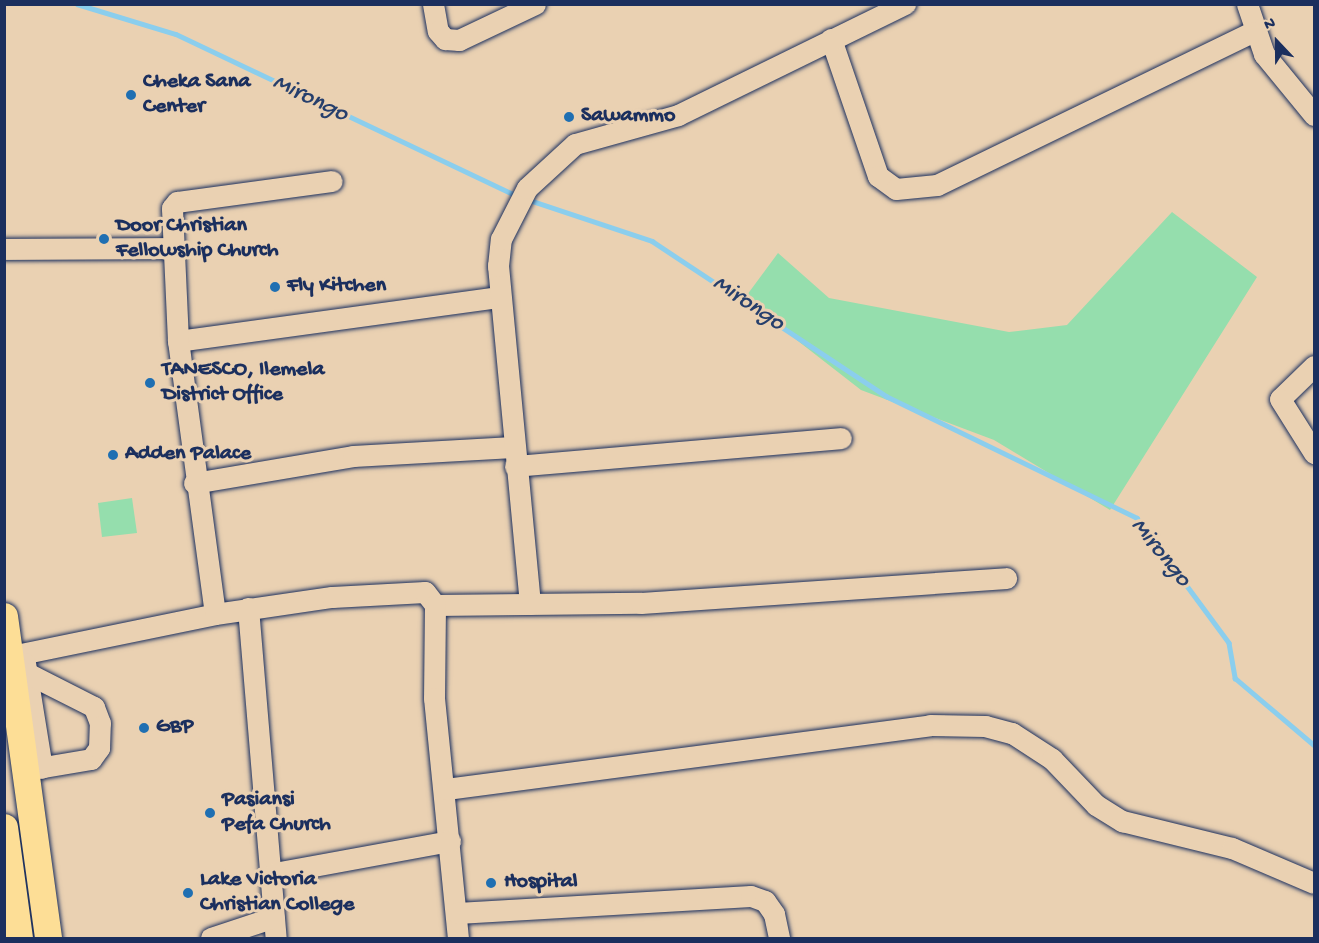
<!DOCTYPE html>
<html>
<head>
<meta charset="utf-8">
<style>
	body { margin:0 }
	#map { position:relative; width:1319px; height:943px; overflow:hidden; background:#ead1b2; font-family:"Gochi Hand",sans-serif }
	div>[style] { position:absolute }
	.green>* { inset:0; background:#95dead }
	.stream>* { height:4.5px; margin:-2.25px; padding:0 2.25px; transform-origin:2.25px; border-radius:2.25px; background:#8bceed }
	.roads { filter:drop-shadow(0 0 2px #1b2f5e) drop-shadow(0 0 2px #1b2f5e) }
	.minor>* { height:21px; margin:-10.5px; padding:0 10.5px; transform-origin:10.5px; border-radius:10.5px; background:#ead1b2 }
	.major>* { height:27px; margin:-13.5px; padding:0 13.5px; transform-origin:13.5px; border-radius:13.5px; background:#fdde96 }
	.dots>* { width:16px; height:16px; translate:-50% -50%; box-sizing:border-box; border:3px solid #ead1b2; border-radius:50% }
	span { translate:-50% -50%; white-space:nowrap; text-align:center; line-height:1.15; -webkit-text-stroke:6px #ead1b2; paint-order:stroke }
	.poi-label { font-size:22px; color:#1b2f5e; font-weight:700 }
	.left { translate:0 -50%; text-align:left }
	.water-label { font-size:24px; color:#263f6c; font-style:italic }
	.frame { position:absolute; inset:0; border:6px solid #1b2f5e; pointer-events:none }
	.north { position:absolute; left:1247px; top:12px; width:60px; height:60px; -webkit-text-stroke:4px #ead1b2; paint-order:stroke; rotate:338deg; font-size:16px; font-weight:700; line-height:24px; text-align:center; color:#1b2f5e }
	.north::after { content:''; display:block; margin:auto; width:21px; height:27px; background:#1b2f5e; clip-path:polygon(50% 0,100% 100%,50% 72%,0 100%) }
</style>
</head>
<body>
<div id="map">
	<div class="green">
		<i style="clip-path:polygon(1172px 212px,1257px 277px,1110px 510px,994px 440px,861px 390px,744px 299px,778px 253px,829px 298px,1009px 332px,1067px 325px)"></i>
		<i style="clip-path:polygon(132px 498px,137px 533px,102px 537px,98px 503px)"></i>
	</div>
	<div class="stream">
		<i style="left:77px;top:4px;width:103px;rotate:16.9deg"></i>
		<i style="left:176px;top:34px;width:375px;rotate:25.4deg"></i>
		<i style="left:529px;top:200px;width:130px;rotate:18.4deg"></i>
		<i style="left:652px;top:241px;width:281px;rotate:33.5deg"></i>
		<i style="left:886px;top:396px;width:279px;rotate:25.9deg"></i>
		<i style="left:1137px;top:518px;width:155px;rotate:53.6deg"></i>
		<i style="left:1229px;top:643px;width:36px;rotate:80deg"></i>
		<i style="left:1235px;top:678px;width:104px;rotate:40.3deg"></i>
	</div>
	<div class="roads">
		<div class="minor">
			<i style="left:433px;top:4px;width:27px;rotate:80deg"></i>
			<i style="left:438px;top:31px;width:11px;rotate:49deg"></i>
			<i style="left:445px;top:39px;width:14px;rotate:4deg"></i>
			<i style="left:459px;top:40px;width:84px;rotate:-25.3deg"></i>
			<i style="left:1247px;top:4px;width:53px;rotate:71.2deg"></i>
			<i style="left:1264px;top:54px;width:79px;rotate:50.7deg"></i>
			<i style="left:831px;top:39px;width:145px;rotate:71.1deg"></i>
			<i style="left:878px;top:176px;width:22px;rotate:36deg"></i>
			<i style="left:896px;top:189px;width:41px;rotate:-5.6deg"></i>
			<i style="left:937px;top:185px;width:350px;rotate:-25.9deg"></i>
			<i style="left:4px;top:249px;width:169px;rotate:-0.3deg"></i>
			<i style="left:178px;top:341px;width:325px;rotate:-7.8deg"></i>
			<i style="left:1314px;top:366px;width:47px;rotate:135.9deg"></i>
			<i style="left:1280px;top:399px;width:64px;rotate:57.8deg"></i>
			<i style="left:515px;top:466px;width:327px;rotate:-4.9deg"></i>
			<i style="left:194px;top:483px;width:161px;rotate:-9.6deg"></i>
			<i style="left:353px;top:456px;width:160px;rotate:-3.2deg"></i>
			<i style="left:530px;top:604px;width:340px;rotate:-95.4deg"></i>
			<i style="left:498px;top:266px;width:27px;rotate:-84deg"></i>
			<i style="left:501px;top:239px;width:57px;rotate:-63deg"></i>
			<i style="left:527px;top:188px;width:65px;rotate:-42.5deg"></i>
			<i style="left:575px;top:144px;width:107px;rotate:-15.7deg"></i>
			<i style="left:678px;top:115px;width:253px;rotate:-26.1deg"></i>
			<i style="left:435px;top:605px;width:206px;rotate:-0.6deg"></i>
			<i style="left:641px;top:603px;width:366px;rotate:-3.9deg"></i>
			<i style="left:248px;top:608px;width:331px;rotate:85.2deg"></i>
			<i style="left:215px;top:614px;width:275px;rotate:-97.7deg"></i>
			<i style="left:178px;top:341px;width:133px;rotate:-92.6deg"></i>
			<i style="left:172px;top:208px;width:8px;rotate:-50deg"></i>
			<i style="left:177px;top:202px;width:156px;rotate:-7.7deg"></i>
			<i style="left:11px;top:656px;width:208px;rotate:-11.6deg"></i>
			<i style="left:215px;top:614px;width:118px;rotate:-8.3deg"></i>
			<i style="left:332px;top:597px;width:93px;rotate:-3.1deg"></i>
			<i style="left:425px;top:592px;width:16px;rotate:52deg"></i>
			<i style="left:435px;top:605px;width:93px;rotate:90.6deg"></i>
			<i style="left:434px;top:698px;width:241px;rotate:84.3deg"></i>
			<i style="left:25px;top:663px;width:106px;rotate:80.8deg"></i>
			<i style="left:26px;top:770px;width:66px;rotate:-9.6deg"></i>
			<i style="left:91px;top:759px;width:14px;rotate:-54deg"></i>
			<i style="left:99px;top:748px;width:25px;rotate:-88deg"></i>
			<i style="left:100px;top:723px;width:17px;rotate:-111deg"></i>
			<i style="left:94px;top:707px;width:75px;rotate:-153.1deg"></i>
			<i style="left:446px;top:789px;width:488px;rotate:-7.5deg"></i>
			<i style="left:930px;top:725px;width:55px;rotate:1deg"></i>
			<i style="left:985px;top:726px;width:28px;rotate:15deg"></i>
			<i style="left:1012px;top:733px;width:48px;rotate:33deg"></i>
			<i style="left:1052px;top:759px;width:64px;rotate:46.3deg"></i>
			<i style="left:1096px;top:805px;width:31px;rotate:32deg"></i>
			<i style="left:1122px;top:821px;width:113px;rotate:13.8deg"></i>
			<i style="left:1232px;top:848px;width:89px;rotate:23.1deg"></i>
			<i style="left:275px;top:873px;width:178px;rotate:-10.4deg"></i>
			<i style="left:457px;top:913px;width:294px;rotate:-3.3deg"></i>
			<i style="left:751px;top:896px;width:15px;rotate:20deg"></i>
			<i style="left:765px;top:901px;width:16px;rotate:55deg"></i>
			<i style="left:774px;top:914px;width:25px;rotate:78deg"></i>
			<i style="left:211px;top:938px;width:66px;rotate:-18.4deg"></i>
		</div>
		<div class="major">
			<i style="left:4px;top:616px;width:325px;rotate:82.2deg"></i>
			<i style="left:4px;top:827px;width:112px;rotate:82.3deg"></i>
		</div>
	</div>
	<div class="dots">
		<i style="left:131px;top:95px;background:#1f6fb2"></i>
		<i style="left:569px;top:117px;background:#1f6fb2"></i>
		<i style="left:104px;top:239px;background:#1f6fb2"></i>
		<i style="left:275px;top:287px;background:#1f6fb2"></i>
		<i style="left:150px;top:383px;background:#1f6fb2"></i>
		<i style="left:113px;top:455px;background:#1f6fb2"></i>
		<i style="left:144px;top:728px;background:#1f6fb2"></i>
		<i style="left:210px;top:813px;background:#1f6fb2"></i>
		<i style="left:491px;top:883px;background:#1f6fb2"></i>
		<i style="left:188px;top:893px;background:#1f6fb2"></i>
	</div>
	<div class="poi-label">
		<span class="left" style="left:143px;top:95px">Cheka Sana<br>Center</span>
		<span class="left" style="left:581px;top:117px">Sawammo</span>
		<span class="left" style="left:116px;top:239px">Door Christian<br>Fellowship Church</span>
		<span class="left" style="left:287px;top:287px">Fly Kitchen</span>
		<span class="left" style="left:162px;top:383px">TANESCO, Ilemela<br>District Office</span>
		<span class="left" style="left:125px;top:455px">Adden Palace</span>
		<span class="left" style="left:156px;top:728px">GBP</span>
		<span class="left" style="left:222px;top:813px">Pasiansi<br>Pefa Church</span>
		<span class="left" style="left:200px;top:893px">Lake Victoria<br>Christian College</span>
		<span class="left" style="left:504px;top:883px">Hospital</span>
	</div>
	<div class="water-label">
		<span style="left:310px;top:99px;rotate:26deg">Mirongo</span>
		<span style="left:748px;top:304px;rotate:34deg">Mirongo</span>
		<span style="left:1160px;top:553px;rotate:51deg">Mirongo</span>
	</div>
	<div class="frame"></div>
	<div class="north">N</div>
</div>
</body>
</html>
